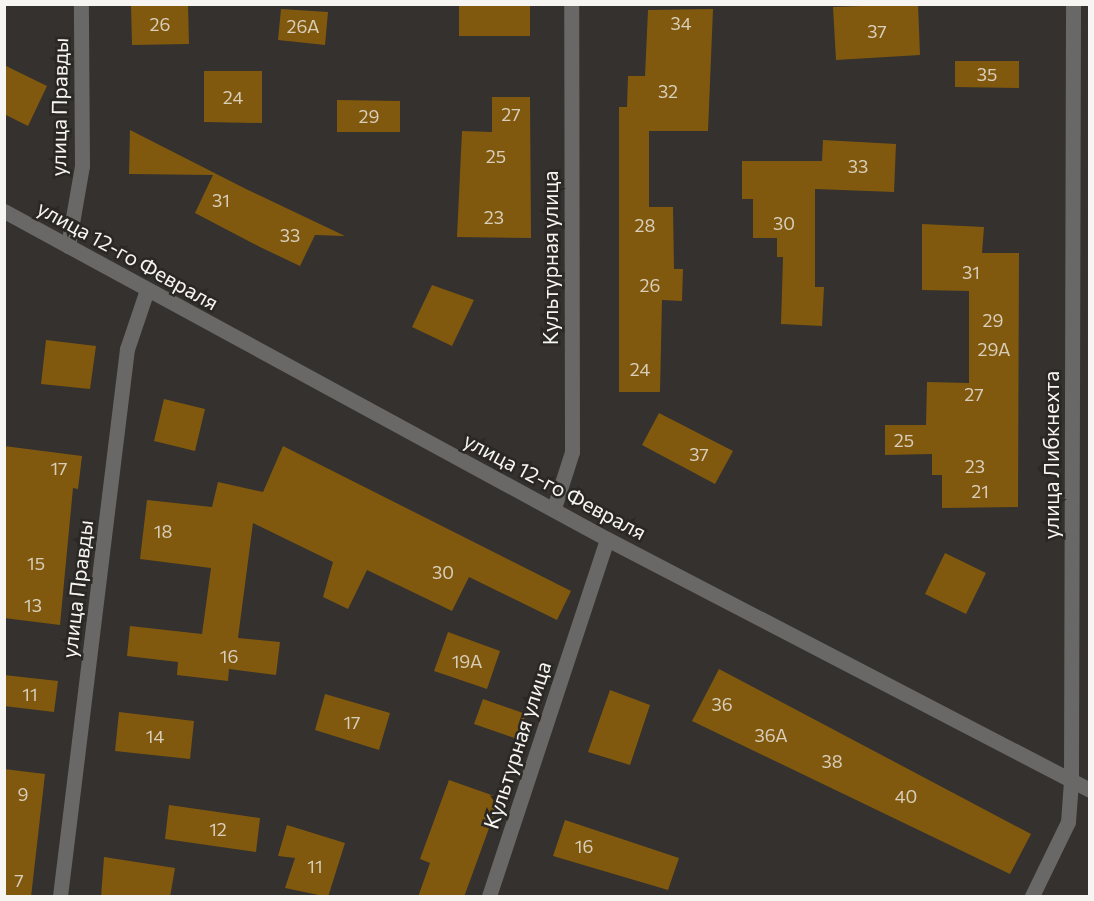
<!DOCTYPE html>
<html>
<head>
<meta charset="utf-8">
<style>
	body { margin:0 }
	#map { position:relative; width:1094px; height:901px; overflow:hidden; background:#34312e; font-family:Commissioner,sans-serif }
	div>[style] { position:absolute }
	.building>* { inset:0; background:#80590e }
	.street>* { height:15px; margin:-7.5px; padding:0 7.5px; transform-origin:7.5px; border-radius:7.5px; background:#696866 }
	span { translate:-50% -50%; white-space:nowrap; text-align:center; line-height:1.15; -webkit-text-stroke:5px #2a2724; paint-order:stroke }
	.number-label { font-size:18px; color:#d8ceb9 }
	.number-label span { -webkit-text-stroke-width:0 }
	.street-label { font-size:21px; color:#f6f5f2 }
	.frame { position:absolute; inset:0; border:6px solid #f6f5f2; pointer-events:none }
</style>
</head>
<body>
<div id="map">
	<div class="building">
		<i style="clip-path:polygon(188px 4px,189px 44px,132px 45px,131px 5px)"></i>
		<i style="clip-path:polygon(459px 4px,530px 4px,530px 36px,459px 36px)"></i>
		<i style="clip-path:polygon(918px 4px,920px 55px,836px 60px,833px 7px)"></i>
		<i style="clip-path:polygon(281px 9px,328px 12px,325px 45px,278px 40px)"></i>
		<i style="clip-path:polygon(713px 9px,708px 131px,649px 131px,649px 207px,673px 207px,674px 269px,683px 269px,682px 301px,662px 300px,660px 392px,619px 392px,619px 107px,627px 107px,628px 76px,645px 76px,648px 10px)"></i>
		<i style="clip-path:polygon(955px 61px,1019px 61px,1019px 88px,955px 87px)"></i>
		<i style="clip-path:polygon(4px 65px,47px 86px,28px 126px,4px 114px)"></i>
		<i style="clip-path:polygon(204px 71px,262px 71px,262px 123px,204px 122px)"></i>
		<i style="clip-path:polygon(492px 97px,530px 97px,531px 238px,457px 237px,462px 131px,492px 132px)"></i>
		<i style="clip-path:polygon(337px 100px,400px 101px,400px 132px,337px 132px)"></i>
		<i style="clip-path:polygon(130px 130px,246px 189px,345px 236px,315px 235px,300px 266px,260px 247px,195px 213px,213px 175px,129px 174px)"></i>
		<i style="clip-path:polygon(823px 140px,896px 144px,894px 192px,815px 189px,815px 287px,824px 287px,822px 326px,781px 324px,783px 257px,777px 257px,777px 238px,753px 238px,753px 199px,742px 199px,742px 161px,822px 161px)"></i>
		<i style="clip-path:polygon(922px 224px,984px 227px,982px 253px,1019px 253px,1018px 507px,942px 508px,942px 475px,932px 475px,932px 454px,885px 455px,885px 425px,926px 425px,927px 382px,969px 383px,969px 291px,922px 290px)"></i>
		<i style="clip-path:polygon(432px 285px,474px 300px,452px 346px,412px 327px)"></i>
		<i style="clip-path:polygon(46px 340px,96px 346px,90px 389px,41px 384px)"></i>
		<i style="clip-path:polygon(164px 399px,205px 409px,195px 451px,154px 441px)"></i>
		<i style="clip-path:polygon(659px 413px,733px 451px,715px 484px,642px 445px)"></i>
		<i style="clip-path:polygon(4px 446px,82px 456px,78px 489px,73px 488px,60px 625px,4px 618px)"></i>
		<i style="clip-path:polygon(283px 446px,571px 591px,557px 620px,469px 577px,452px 611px,367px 570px,348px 609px,323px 597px,333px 562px,253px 523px,238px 638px,280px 642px,276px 675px,229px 669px,228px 681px,177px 675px,178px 662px,127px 656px,130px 626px,202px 634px,211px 568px,140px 559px,147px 500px,212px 507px,218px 482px,263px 492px)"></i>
		<i style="clip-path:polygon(945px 553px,986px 573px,966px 614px,925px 594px)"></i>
		<i style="clip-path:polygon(448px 632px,500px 651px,487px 689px,434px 671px)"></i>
		<i style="clip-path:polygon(719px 669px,1031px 834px,1010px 874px,692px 721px)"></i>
		<i style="clip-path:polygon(4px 675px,58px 681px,54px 712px,4px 706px)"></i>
		<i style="clip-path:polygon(610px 690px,650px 705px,630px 765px,588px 752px)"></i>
		<i style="clip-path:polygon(325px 694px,390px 713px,379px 750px,315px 730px)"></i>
		<i style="clip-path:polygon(483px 699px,526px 714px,517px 739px,474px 724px)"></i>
		<i style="clip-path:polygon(119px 712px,194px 721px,190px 759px,115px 751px)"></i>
		<i style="clip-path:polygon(4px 769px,45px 774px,31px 897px,4px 897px)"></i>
		<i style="clip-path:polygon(449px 780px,500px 798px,464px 897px,418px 897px,430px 863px,420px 859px)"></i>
		<i style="clip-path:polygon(169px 805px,260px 818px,256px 852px,165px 839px)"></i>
		<i style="clip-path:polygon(565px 820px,679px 858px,668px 890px,553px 856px)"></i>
		<i style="clip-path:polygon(287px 825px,345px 843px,328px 897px,285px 888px,295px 858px,278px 856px)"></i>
		<i style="clip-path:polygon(104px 857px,175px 868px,170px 897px,101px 897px)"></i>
	</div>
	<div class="street">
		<i style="left:4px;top:211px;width:686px;rotate:28.54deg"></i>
		<i style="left:607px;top:539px;width:544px;rotate:27.46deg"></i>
		<i style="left:68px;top:246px;width:81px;rotate:-80.1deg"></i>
		<i style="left:82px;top:166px;width:162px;rotate:-90.4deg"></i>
		<i style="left:554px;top:508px;width:59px;rotate:-72.2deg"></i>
		<i style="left:572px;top:452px;width:448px;rotate:-90.1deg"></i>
		<i style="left:60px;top:896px;width:551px;rotate:-83.02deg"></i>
		<i style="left:127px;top:349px;width:62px;rotate:-71.3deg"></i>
		<i style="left:489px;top:896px;width:376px;rotate:-71.7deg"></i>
		<i style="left:1032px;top:896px;width:82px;rotate:-64.1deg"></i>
		<i style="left:1068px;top:822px;width:41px;rotate:-85.8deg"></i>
		<i style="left:1071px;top:781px;width:777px;rotate:-89.85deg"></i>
	</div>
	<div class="number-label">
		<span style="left:681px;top:23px">34</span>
		<span style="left:160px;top:24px">26</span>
		<span style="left:303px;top:26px">26А</span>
		<span style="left:877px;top:31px">37</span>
		<span style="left:987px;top:74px">35</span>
		<span style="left:668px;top:91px">32</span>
		<span style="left:233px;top:97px">24</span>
		<span style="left:511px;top:114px">27</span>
		<span style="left:369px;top:116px">29</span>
		<span style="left:496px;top:156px">25</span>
		<span style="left:858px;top:166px">33</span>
		<span style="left:221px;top:200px">31</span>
		<span style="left:494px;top:217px">23</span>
		<span style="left:784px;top:223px">30</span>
		<span style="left:645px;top:225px">28</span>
		<span style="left:290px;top:235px">33</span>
		<span style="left:971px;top:272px">31</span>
		<span style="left:650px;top:285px">26</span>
		<span style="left:993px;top:320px">29</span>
		<span style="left:994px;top:349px">29А</span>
		<span style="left:640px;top:369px">24</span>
		<span style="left:974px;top:394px">27</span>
		<span style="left:904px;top:440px">25</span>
		<span style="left:699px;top:454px">37</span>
		<span style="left:975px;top:466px">23</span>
		<span style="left:59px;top:468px">17</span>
		<span style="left:980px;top:491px">21</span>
		<span style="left:163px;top:531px">18</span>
		<span style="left:36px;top:563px">15</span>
		<span style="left:443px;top:572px">30</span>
		<span style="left:33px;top:605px">13</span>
		<span style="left:229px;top:656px">16</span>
		<span style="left:467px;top:661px">19А</span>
		<span style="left:30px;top:694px">11</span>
		<span style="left:722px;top:704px">36</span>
		<span style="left:352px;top:722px">17</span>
		<span style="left:771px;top:735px">36А</span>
		<span style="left:155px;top:736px">14</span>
		<span style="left:832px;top:761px">38</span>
		<span style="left:23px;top:794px">9</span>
		<span style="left:906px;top:796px">40</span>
		<span style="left:218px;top:829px">12</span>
		<span style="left:584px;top:846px">16</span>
		<span style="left:315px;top:866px">11</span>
		<span style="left:19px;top:880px">7</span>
	</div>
	<div class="street-label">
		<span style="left:59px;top:107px;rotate:-89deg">улица Правды</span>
		<span style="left:128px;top:255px;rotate:29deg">улица 12-го Февраля</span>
		<span style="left:550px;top:258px;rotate:-90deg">Культурная улица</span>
		<span style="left:1051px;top:455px;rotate:-90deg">улица Либкнехта</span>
		<span style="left:555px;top:486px;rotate:28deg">улица 12-го Февраля</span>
		<span style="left:77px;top:589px;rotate:-83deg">улица Правды</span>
		<span style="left:517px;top:745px;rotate:-72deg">Культурная улица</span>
	</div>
	<div class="frame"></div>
</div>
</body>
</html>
